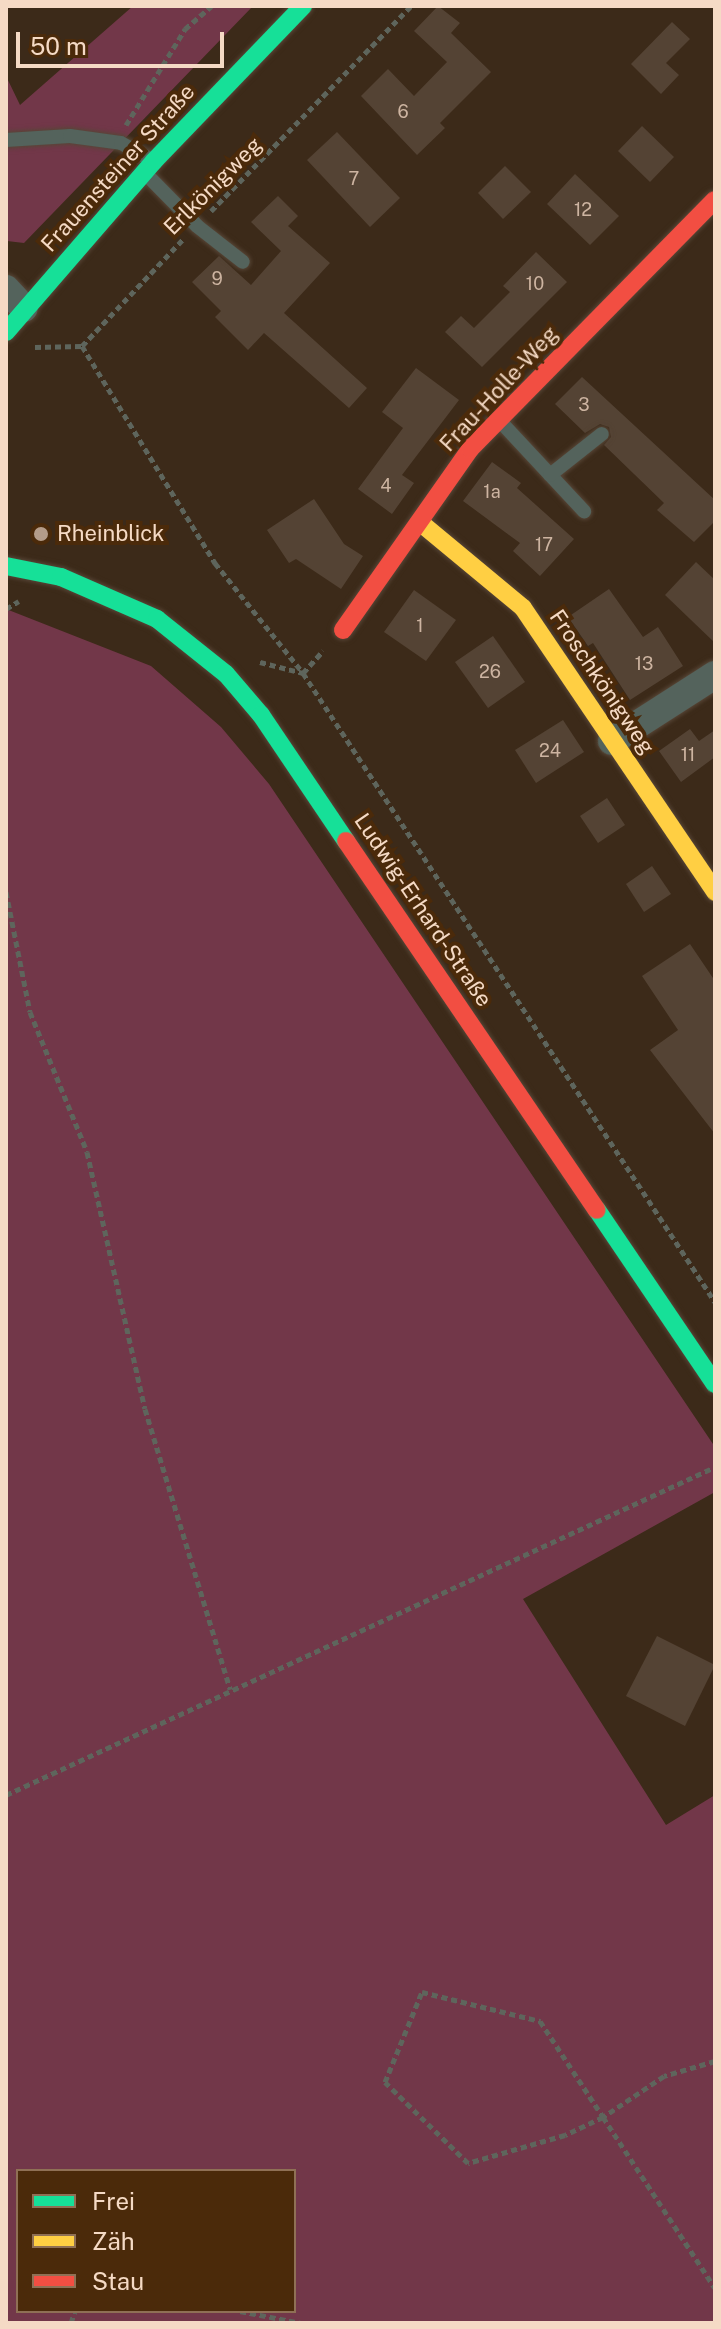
<!DOCTYPE html>
<html>
<head>
<meta charset="utf-8">
<style>
	body { margin:0 }
	#map { position:relative; width:721px; height:2329px; overflow:hidden; background:#3c2a19; font-family:"Public Sans",sans-serif }
	div>[style] { position:absolute }
	.green>* { inset:0; background:#723749 }
	.building>* { inset:0; background:#544334 }
	.path>* { height:5px; margin-top:-2.5px; transform-origin:0; background:repeating-linear-gradient(90deg,#5e655c 0 6px,transparent 0 10px) }
	.roads { filter:drop-shadow(0 0 2px #574637) drop-shadow(0 0 2px #574637) }
	.lane>* { height:14px; margin:-7px; padding:0 7px; transform-origin:7px; border-radius:7px; background:#54635c }
	.street>* { height:28px; margin:-14px; padding:0 14px; transform-origin:14px; border-radius:14px; background:#54635c }
	.fast>* { height:18px; margin:-9px; padding:0 9px; transform-origin:9px; border-radius:9px; background:#16e098 }
	.slow>* { height:18px; margin:-9px; padding:0 9px; transform-origin:9px; border-radius:9px; background:#ffcf43 }
	.jam>* { height:18px; margin:-9px; padding:0 9px; transform-origin:9px; border-radius:9px; background:#f24e42 }
	.dots>* { width:22px; height:22px; translate:-50% -50%; box-sizing:border-box; border:4px solid #4b2a0a; border-radius:50% }
	span { translate:-50% -50%; white-space:nowrap; text-align:center; line-height:1.15; -webkit-text-stroke:8px #4b2a0a; paint-order:stroke }
	.number-label { font-size:18px; color:#cdb4a1 }
	.number-label span { -webkit-text-stroke-width:0 }
	.street-label { font-size:22px; color:#f5dac5 }
	.poi-label { font-size:22px; color:#f5dac5 }
	.left { translate:0 -50%; text-align:left }
	.frame { position:absolute; inset:0; border:8px solid #f5dac5; pointer-events:none }
	.legend { position:absolute; left:16px; top:2169px; width:280px; height:144px; box-sizing:border-box; background:#4b2a0a; border:2px solid #8f7055; margin:0; padding:10px 14px; list-style:none; font-size:24px; color:#f5dac5 }
	.legend li { display:flex; align-items:center; gap:16px; height:40px }
	.legend b { width:40px; border:2px solid #8f7055 }
	.scale { position:absolute; left:16px; top:32px; width:208px; height:36px; box-sizing:border-box; border:4px solid #f5dac5; border-top:0; padding-left:10px; font-size:24px; line-height:28px; white-space:nowrap; color:#f5dac5; -webkit-text-stroke:6px #4b2a0a; paint-order:stroke }
</style>
</head>
<body>
<div id="map">
	<div class="green">
		<i style="clip-path:polygon(133px 6px,253px 6px,24px 243px,7px 241px,6px 76px,20px 105px)"></i>
		<i style="clip-path:polygon(evenodd,6px 609px,151px 666px,221px 727px,269px 784px,715px 1447px,715px 1492px,523px 1599px,666px 1825px,715px 1795px,715px 2323px,6px 2323px,6px 609px,18px 2171px,294px 2171px,294px 2311px,18px 2311px,18px 2171px)"></i>
	</div>
	<div class="building">
		<i style="clip-path:polygon(438px 6px,460px 23px,451px 33px,491px 72px,440px 123px,445px 128px,417px 155px,361px 96px,388px 69px,414px 96px,447px 62px,414px 31px)"></i>
		<i style="clip-path:polygon(672px 22px,690px 39px,666px 63px,679px 75px,661px 94px,631px 64px)"></i>
		<i style="clip-path:polygon(642px 126px,674px 157px,650px 182px,618px 151px)"></i>
		<i style="clip-path:polygon(337px 132px,400px 198px,370px 227px,307px 160px)"></i>
		<i style="clip-path:polygon(505px 166px,531px 192px,503px 219px,478px 193px)"></i>
		<i style="clip-path:polygon(575px 174px,619px 216px,590px 245px,547px 204px)"></i>
		<i style="clip-path:polygon(278px 196px,298px 216px,288px 226px,330px 263px,284px 313px,367px 388px,349px 408px,264px 333px,248px 350px,215px 317px,221px 311px,192px 282px,219px 256px,251px 285px,281px 251px,251px 222px)"></i>
		<i style="clip-path:polygon(536px 252px,567px 282px,482px 367px,445px 332px,461px 316px,474px 328px,510px 292px,503px 286px)"></i>
		<i style="clip-path:polygon(416px 368px,459px 400px,402px 475px,414px 483px,392px 514px,358px 489px,403px 428px,382px 412px)"></i>
		<i style="clip-path:polygon(582px 377px,715px 500px,715px 521px,694px 542px,657px 510px,664px 503px,604px 445px,611px 437px,609px 427px,600px 424px,585px 433px,555px 404px)"></i>
		<i style="clip-path:polygon(492px 462px,521px 483px,517px 488px,574px 539px,540px 576px,513px 551px,520px 543px,463px 501px)"></i>
		<i style="clip-path:polygon(314px 499px,344px 544px,363px 556px,341px 589px,296px 559px,289px 563px,267px 530px)"></i>
		<i style="clip-path:polygon(696px 562px,715px 580px,715px 643px,665px 595px)"></i>
		<i style="clip-path:polygon(609px 589px,643px 637px,658px 627px,683px 666px,630px 700px,593px 643px,588px 646px,568px 617px)"></i>
		<i style="clip-path:polygon(414px 590px,456px 620px,426px 661px,384px 632px)"></i>
		<i style="clip-path:polygon(493px 636px,525px 682px,488px 708px,455px 662px)"></i>
		<i style="clip-path:polygon(563px 720px,584px 752px,536px 783px,515px 750px)"></i>
		<i style="clip-path:polygon(690px 729px,699px 741px,715px 730px,715px 757px,681px 782px,659px 751px)"></i>
		<i style="clip-path:polygon(607px 798px,625px 825px,598px 843px,580px 816px)"></i>
		<i style="clip-path:polygon(652px 866px,671px 894px,644px 912px,626px 884px)"></i>
		<i style="clip-path:polygon(690px 944px,715px 981px,715px 1134px,650px 1050px,678px 1030px,642px 976px)"></i>
		<i style="clip-path:polygon(657px 1636px,715px 1665px,685px 1726px,626px 1696px)"></i>
	</div>
	<div class="path">
		<i style="left:126px;top:125px;width:113px;rotate:-58.4deg"></i>
		<i style="left:185px;top:29px;width:35px;rotate:-41deg"></i>
		<i style="left:211px;top:211px;width:286px;rotate:-45.7deg"></i>
		<i style="left:82px;top:346px;width:255px;rotate:58.5deg"></i>
		<i style="left:215px;top:563px;width:141px;rotate:51.3deg"></i>
		<i style="left:303px;top:673px;width:752px;rotate:56.77deg"></i>
		<i style="left:82px;top:346px;width:149px;rotate:-46.6deg"></i>
		<i style="left:35px;top:347px;width:47px;rotate:-1.2deg"></i>
		<i style="left:6px;top:609px;width:15px;rotate:-32deg"></i>
		<i style="left:260px;top:662px;width:44px;rotate:14.3deg"></i>
		<i style="left:303px;top:673px;width:30px;rotate:-48deg"></i>
		<i style="left:6px;top:892px;width:122px;rotate:78.7deg"></i>
		<i style="left:30px;top:1012px;width:151px;rotate:67.8deg"></i>
		<i style="left:87px;top:1152px;width:263px;rotate:77.3deg"></i>
		<i style="left:145px;top:1409px;width:293px;rotate:73.1deg"></i>
		<i style="left:6px;top:1795px;width:781px;rotate:-24.83deg"></i>
		<i style="left:715px;top:2061px;width:53px;rotate:163.6deg"></i>
		<i style="left:664px;top:2076px;width:73px;rotate:146.1deg"></i>
		<i style="left:603px;top:2117px;width:42px;rotate:154.7deg"></i>
		<i style="left:565px;top:2135px;width:101px;rotate:163.9deg"></i>
		<i style="left:468px;top:2163px;width:116px;rotate:-135.7deg"></i>
		<i style="left:385px;top:2082px;width:97px;rotate:-67.7deg"></i>
		<i style="left:422px;top:1992px;width:122px;rotate:13.8deg"></i>
		<i style="left:540px;top:2021px;width:115px;rotate:56.7deg"></i>
		<i style="left:603px;top:2117px;width:204px;rotate:56.8deg"></i>
		<i style="left:240px;top:2311px;width:62px;rotate:11.1deg"></i>
		<i style="left:71px;top:2323px;width:13px;rotate:-72deg"></i>
	</div>
	<div class="roads">
		<div class="lane">
			<i style="left:6px;top:140px;width:64px;rotate:-3.6deg"></i>
			<i style="left:70px;top:136px;width:51px;rotate:7.8deg"></i>
			<i style="left:121px;top:143px;width:38px;rotate:29deg"></i>
			<i style="left:145px;top:173px;width:74px;rotate:45.5deg"></i>
			<i style="left:197px;top:226px;width:58px;rotate:38deg"></i>
			<i style="left:499px;top:420px;width:125px;rotate:47deg"></i>
			<i style="left:550px;top:475px;width:66px;rotate:-38.3deg"></i>
		</div>
		<div class="street">
			<i style="left:6px;top:289px;width:26px;rotate:47deg"></i>
			<i style="left:612px;top:741px;width:122px;rotate:-32.7deg"></i>
		</div>
		<div class="fast">
			<i style="left:6px;top:332px;width:226px;rotate:-49.1deg"></i>
			<i style="left:154px;top:161px;width:215px;rotate:-46.1deg"></i>
			<i style="left:6px;top:566px;width:56px;rotate:11.3deg"></i>
			<i style="left:61px;top:577px;width:105px;rotate:23.6deg"></i>
			<i style="left:157px;top:619px;width:88px;rotate:38.6deg"></i>
			<i style="left:226px;top:674px;width:54px;rotate:49.5deg"></i>
			<i style="left:261px;top:715px;width:152px;rotate:56deg"></i>
			<i style="left:597px;top:1210px;width:210px;rotate:55.9deg"></i>
		</div>
		<div class="slow">
			<i style="left:422px;top:524px;width:131px;rotate:39.7deg"></i>
			<i style="left:523px;top:608px;width:343px;rotate:55.9deg"></i>
		</div>
		<div class="jam">
			<i style="left:343px;top:630px;width:221px;rotate:-54.9deg"></i>
			<i style="left:470px;top:449px;width:349px;rotate:-45.5deg"></i>
			<i style="left:346px;top:841px;width:446px;rotate:55.8deg"></i>
		</div>
	</div>
	<div class="dots">
		<i style="left:41px;top:534px;background:#b49c89"></i>
	</div>
	<div class="number-label">
		<span style="left:403px;top:112px">6</span>
		<span style="left:354px;top:179px">7</span>
		<span style="left:583px;top:210px">12</span>
		<span style="left:217px;top:279px">9</span>
		<span style="left:535px;top:284px">10</span>
		<span style="left:584px;top:405px">3</span>
		<span style="left:386px;top:486px">4</span>
		<span style="left:492px;top:492px">1a</span>
		<span style="left:544px;top:545px">17</span>
		<span style="left:420px;top:626px">1</span>
		<span style="left:644px;top:664px">13</span>
		<span style="left:490px;top:672px">26</span>
		<span style="left:550px;top:751px">24</span>
		<span style="left:688px;top:755px">11</span>
	</div>
	<div class="street-label">
		<span style="left:118px;top:168px;rotate:-48deg">Frauensteiner Straße</span>
		<span style="left:213px;top:186px;rotate:-45deg">Erlkönigweg</span>
		<span style="left:499px;top:389px;rotate:-47deg">Frau-Holle-Weg</span>
		<span style="left:602px;top:682px;rotate:56deg">Froschkönigweg</span>
		<span style="left:423px;top:910px;rotate:56deg">Ludwig-Erhard-Straße</span>
	</div>
	<div class="poi-label">
		<span class="left" style="left:57px;top:534px">Rheinblick</span>
	</div>
	<div class="frame"></div>
	<ul class="legend">
	<li><b style="height:10px;background:#16e098"></b>Frei</li>
	<li><b style="height:10px;background:#ffcf43"></b>Zäh</li>
	<li><b style="height:10px;background:#f24e42"></b>Stau</li>
	</ul>
	<div class="scale">50 m</div>
</div>
</body>
</html>
